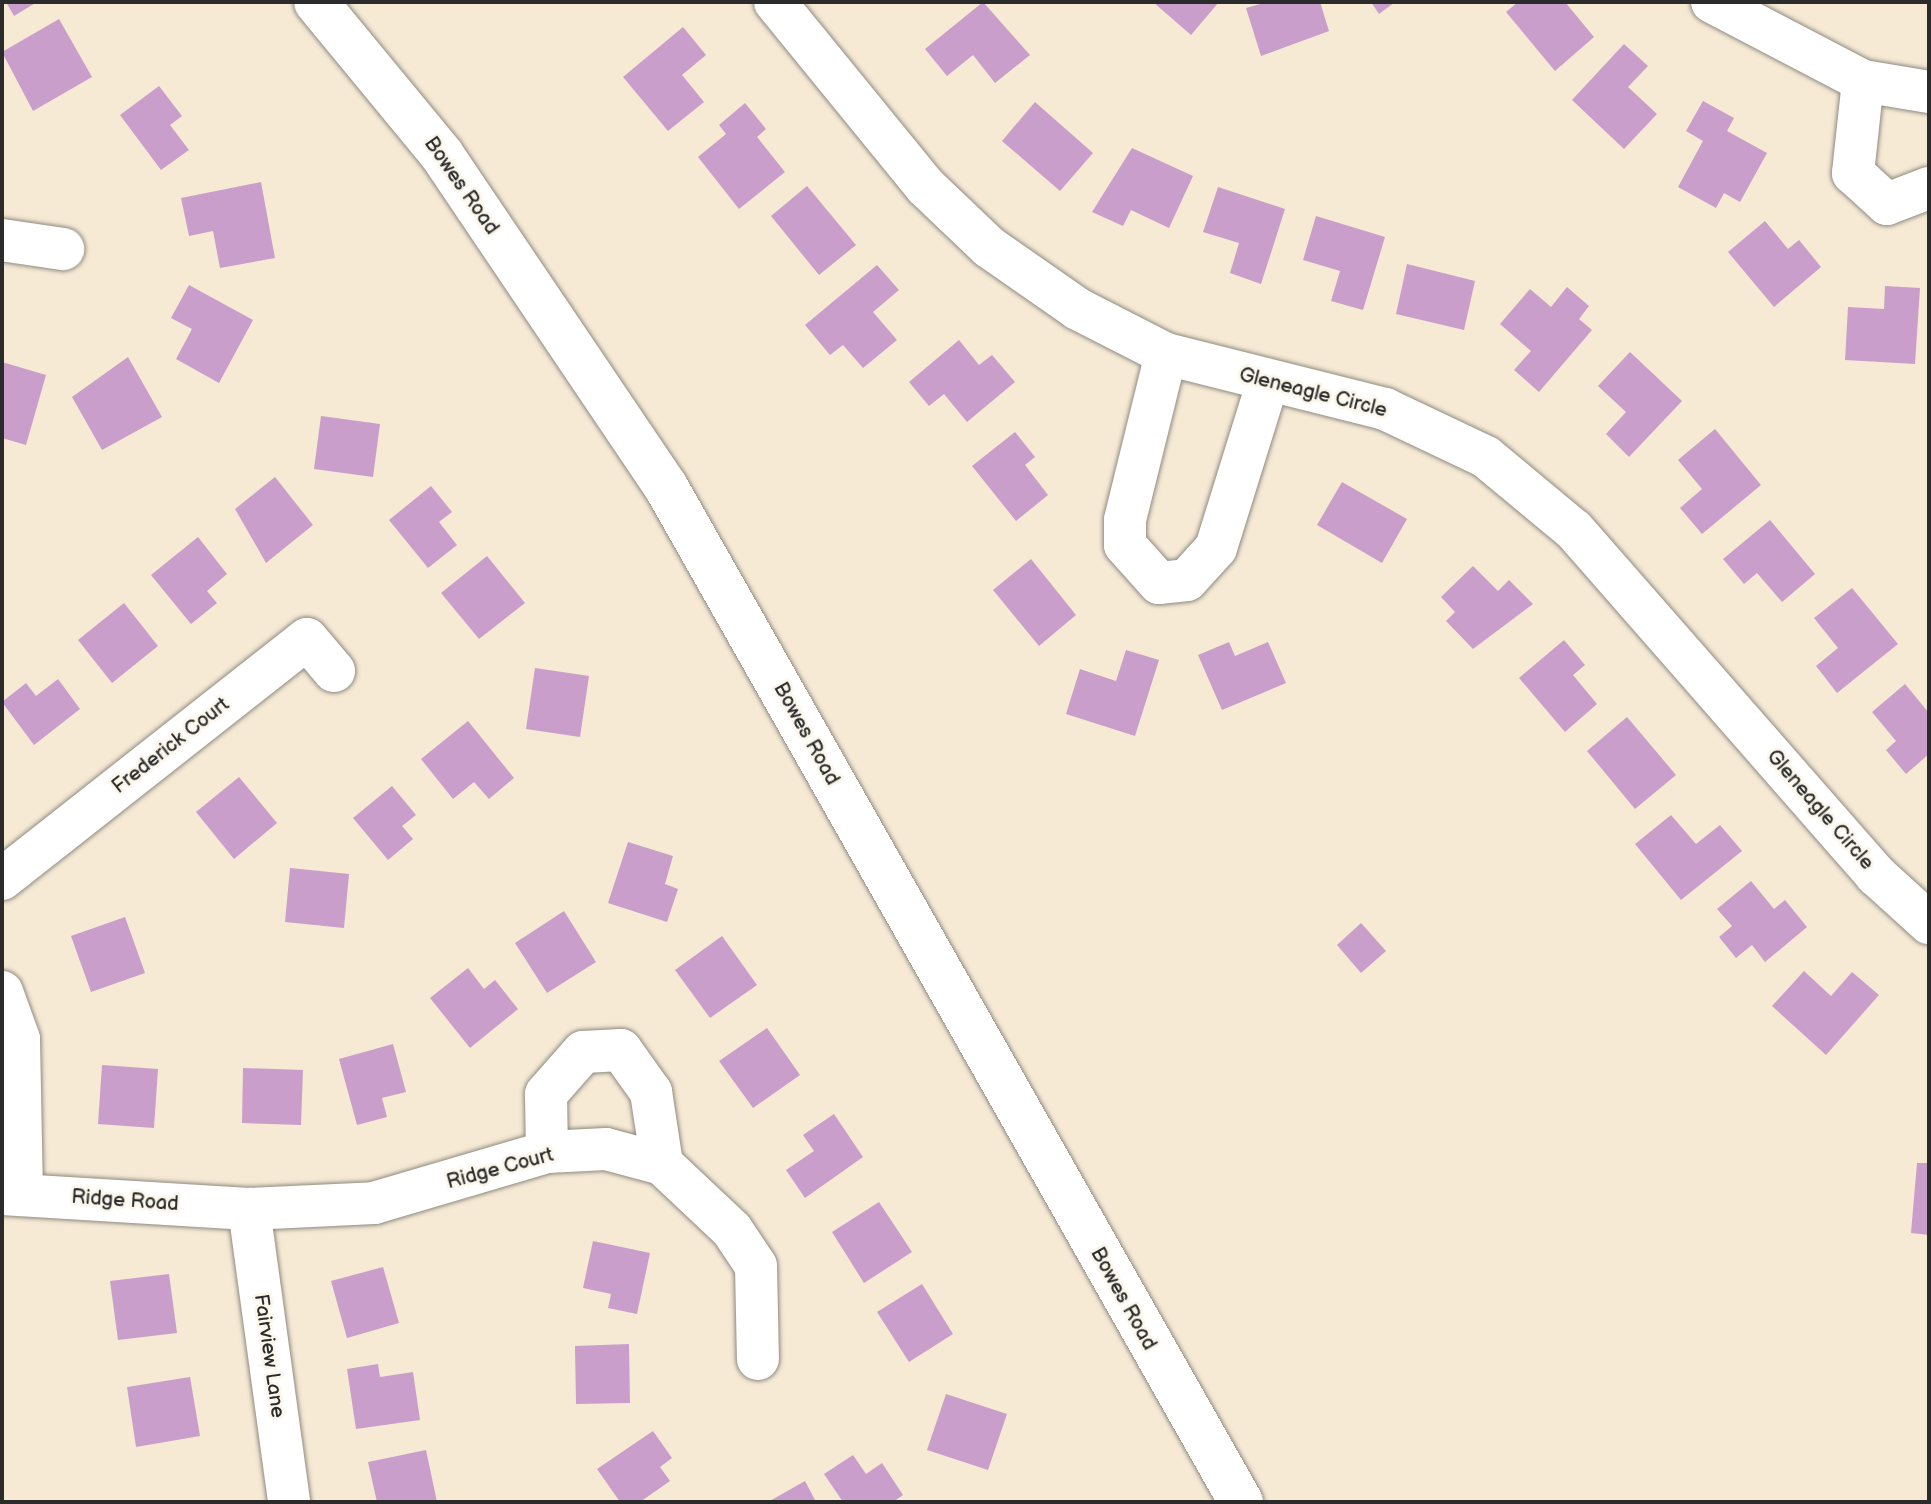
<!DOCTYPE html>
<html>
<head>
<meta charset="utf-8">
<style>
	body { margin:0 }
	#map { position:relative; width:1931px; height:1504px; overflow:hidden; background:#f6ead5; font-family:"Balsamiq Sans",sans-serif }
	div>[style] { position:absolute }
	.building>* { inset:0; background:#c99ecb }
	.roads { filter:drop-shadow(0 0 2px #908a80) drop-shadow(0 0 2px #908a80) }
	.minor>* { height:42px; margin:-21px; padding:0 21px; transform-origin:21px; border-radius:21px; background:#fff }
	.major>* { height:44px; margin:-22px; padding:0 22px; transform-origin:22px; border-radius:22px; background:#fff }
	span { translate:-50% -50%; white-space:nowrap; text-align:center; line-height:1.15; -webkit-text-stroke:6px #fbf7ec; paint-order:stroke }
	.street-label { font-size:20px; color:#2b2b2b }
	.frame { position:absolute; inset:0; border:4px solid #2b2b2b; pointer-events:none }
</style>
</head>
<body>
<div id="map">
	<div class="building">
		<i style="clip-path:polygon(6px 2px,37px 2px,14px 16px)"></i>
		<i style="clip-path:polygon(983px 2px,1030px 55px,995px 83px,973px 55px,947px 76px,925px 49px)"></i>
		<i style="clip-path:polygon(1153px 2px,1219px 2px,1191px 35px)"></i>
		<i style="clip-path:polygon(1267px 2px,1320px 2px,1329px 31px,1261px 56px,1246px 8px)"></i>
		<i style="clip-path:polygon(1371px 2px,1395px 2px,1379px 14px)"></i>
		<i style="clip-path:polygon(1518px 2px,1565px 2px,1594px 37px,1555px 71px,1506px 12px)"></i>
		<i style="clip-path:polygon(59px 19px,92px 77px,33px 111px,2px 52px)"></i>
		<i style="clip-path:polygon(683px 27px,706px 55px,682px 75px,704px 102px,668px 131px,623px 77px)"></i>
		<i style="clip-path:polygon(1624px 44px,1648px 66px,1628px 87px,1657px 114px,1624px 149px,1572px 100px)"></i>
		<i style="clip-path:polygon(159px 86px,182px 116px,170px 125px,189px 150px,161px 170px,120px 115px)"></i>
		<i style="clip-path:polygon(1703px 101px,1734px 118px,1727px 131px,1767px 153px,1740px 202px,1724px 193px,1716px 208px,1678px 187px,1703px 141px,1686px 131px)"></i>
		<i style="clip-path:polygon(1035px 102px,1093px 153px,1060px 191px,1002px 141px)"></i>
		<i style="clip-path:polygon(745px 103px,766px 129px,757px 137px,785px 172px,739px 209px,698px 157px,726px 134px,719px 125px)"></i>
		<i style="clip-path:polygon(1132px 148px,1193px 176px,1169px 228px,1131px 210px,1123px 226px,1092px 212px)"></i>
		<i style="clip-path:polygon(261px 182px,275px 258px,220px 268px,213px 231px,189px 236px,181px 198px)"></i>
		<i style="clip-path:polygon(807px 186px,856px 245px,819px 275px,771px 216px)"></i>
		<i style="clip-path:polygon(1218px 187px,1285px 209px,1261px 284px,1230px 273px,1239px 243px,1203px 232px)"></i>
		<i style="clip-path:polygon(1316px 216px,1385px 237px,1363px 310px,1331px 301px,1340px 271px,1303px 260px)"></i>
		<i style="clip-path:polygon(1765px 221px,1788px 249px,1799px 240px,1821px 267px,1774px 307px,1728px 252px)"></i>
		<i style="clip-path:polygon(1407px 264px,1475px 281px,1464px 330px,1396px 314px)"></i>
		<i style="clip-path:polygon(877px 265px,899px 290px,873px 312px,897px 340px,863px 368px,843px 345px,830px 355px,805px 325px)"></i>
		<i style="clip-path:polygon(189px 285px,253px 320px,219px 383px,176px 359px,192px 329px,171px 318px)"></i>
		<i style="clip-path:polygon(1885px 286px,1920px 288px,1915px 364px,1845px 360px,1848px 307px,1884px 309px)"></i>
		<i style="clip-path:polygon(1567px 287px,1589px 306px,1579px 319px,1592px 330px,1539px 392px,1514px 370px,1531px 351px,1500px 324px,1530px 289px,1551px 307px)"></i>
		<i style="clip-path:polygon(959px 340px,979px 365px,992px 355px,1015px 382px,967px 422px,944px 394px,929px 406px,909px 382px)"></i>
		<i style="clip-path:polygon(1630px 352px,1682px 401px,1629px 457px,1606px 434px,1626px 412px,1598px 386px)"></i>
		<i style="clip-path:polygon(128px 357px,162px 417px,102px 450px,72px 397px)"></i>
		<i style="clip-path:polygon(2px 362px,46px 375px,26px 445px,2px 438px)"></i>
		<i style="clip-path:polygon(321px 416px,380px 424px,373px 477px,314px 469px)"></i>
		<i style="clip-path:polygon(1715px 429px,1761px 485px,1702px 534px,1680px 508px,1702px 489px,1678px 460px)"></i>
		<i style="clip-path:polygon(1015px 432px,1035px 457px,1025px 465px,1048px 495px,1016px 521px,972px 466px)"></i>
		<i style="clip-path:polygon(275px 477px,313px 525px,266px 563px,235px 509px)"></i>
		<i style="clip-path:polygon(1342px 482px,1407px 519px,1382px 563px,1317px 525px)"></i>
		<i style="clip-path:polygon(431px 486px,452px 512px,439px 522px,457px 545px,428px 568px,389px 520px)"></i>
		<i style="clip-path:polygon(1770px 520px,1815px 574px,1782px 602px,1757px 573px,1744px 584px,1723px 559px)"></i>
		<i style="clip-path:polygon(198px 537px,227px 574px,207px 591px,217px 603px,191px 624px,151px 575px)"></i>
		<i style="clip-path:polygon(487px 556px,525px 603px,479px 639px,441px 593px)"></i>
		<i style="clip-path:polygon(1031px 559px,1076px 615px,1039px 646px,993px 590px)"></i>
		<i style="clip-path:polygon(1473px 566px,1498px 591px,1509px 580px,1533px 604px,1473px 649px,1446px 621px,1455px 612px,1441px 597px)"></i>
		<i style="clip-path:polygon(1852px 588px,1898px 644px,1837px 693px,1816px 666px,1838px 648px,1814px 618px)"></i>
		<i style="clip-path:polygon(124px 603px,158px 646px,112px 683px,78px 640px)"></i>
		<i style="clip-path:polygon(1564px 640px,1585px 665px,1573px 675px,1597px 704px,1565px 732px,1519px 678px)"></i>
		<i style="clip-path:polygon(1229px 642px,1235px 656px,1268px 642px,1286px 683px,1222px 710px,1198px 655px)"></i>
		<i style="clip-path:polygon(1126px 650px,1159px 660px,1135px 736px,1066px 714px,1080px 669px,1116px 681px)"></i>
		<i style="clip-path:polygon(535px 668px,589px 676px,580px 737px,526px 729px)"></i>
		<i style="clip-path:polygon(58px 679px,80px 709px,34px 745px,2px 702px,26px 683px,36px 696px)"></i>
		<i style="clip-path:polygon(1905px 684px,1929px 713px,1929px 754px,1906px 774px,1886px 750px,1896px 741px,1872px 712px)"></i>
		<i style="clip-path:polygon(1627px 717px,1676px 775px,1635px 809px,1587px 751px)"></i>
		<i style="clip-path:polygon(468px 721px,514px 778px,489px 799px,474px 782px,453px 799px,421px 759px)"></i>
		<i style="clip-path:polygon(239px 777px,277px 823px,234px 859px,196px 812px)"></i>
		<i style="clip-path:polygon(392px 786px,416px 815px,402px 826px,413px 839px,388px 860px,353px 818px)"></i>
		<i style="clip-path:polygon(1671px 815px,1696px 844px,1720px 825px,1742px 851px,1681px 900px,1635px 844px)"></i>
		<i style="clip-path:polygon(628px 842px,673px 856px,665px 884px,678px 889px,667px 922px,608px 903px)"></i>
		<i style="clip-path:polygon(290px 868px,349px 874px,344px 928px,285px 922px)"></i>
		<i style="clip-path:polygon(1751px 881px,1774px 909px,1785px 900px,1807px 927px,1765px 962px,1752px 945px,1736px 958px,1719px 937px,1732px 926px,1717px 909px)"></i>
		<i style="clip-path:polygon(564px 911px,596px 962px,547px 993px,515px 943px)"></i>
		<i style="clip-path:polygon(125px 917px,145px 973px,91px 992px,71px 936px)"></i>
		<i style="clip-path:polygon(1361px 923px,1386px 951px,1361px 973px,1337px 945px)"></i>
		<i style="clip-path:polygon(722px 936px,757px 985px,710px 1018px,675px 970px)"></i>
		<i style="clip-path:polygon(468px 968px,484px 989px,495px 980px,518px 1009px,470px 1048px,430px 998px)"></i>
		<i style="clip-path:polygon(1804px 971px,1831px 996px,1852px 972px,1879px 995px,1826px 1055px,1772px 1006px)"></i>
		<i style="clip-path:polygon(767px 1028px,800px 1075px,753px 1108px,719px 1061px)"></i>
		<i style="clip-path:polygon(393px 1044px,406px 1092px,382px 1098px,387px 1117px,357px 1125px,339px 1059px)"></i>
		<i style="clip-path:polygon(102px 1065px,158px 1069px,154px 1128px,98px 1124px)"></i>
		<i style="clip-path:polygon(243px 1068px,303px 1070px,301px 1125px,242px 1123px)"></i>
		<i style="clip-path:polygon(834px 1114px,863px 1157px,805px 1198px,786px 1170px,814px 1151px,803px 1135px)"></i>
		<i style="clip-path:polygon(1917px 1163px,1929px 1163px,1929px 1235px,1911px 1233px)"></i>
		<i style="clip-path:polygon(879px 1202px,912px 1252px,864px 1283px,832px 1232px)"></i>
		<i style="clip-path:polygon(593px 1241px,650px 1253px,637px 1314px,608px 1308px,611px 1294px,583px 1288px)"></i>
		<i style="clip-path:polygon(383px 1267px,399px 1323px,347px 1338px,331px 1281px)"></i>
		<i style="clip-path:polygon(169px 1274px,177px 1333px,118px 1340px,110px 1281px)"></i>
		<i style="clip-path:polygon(922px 1284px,953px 1334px,909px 1362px,877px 1312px)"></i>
		<i style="clip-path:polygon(629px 1344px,630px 1403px,576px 1404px,575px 1346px)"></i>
		<i style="clip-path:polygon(378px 1364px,380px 1377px,413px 1372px,420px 1420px,356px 1429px,347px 1369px)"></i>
		<i style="clip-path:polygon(190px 1377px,200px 1436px,136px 1447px,127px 1387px)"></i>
		<i style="clip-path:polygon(946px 1394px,1007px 1414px,988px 1470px,927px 1450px)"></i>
		<i style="clip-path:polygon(653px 1431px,672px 1458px,660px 1467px,670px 1481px,640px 1502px,620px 1502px,597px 1469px)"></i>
		<i style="clip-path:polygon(426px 1450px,437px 1502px,377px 1502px,368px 1462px)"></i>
		<i style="clip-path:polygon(853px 1455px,866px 1474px,882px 1463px,903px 1495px,893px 1502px,843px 1502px,824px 1474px)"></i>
		<i style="clip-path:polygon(805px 1481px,816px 1502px,768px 1502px)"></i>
	</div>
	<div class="roads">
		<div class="minor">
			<i style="left:775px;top:2px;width:237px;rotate:50.8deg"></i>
			<i style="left:925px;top:186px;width:88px;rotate:43.6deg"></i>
			<i style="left:989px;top:247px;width:108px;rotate:34.9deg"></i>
			<i style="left:1078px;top:309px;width:99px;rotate:27.1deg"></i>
			<i style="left:1166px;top:354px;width:226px;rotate:14.1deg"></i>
			<i style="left:1385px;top:409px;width:112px;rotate:25.4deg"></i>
			<i style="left:1486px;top:457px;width:114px;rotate:39.7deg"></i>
			<i style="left:1574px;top:530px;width:459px;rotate:48.8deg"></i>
			<i style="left:1876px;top:875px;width:72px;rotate:42.2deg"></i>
			<i style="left:1712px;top:2px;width:170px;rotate:27.6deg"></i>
			<i style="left:1863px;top:81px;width:67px;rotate:9.5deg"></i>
			<i style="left:1863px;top:81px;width:93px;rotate:96.2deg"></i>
			<i style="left:1853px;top:173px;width:46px;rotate:42.4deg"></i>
			<i style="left:1887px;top:204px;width:45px;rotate:-20.9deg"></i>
			<i style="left:2px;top:240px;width:62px;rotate:8.4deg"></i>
			<i style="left:1166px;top:354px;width:171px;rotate:103.9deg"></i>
			<i style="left:1125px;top:520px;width:25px;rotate:90deg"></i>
			<i style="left:1125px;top:545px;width:51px;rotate:48.2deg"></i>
			<i style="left:1159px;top:583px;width:28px;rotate:-6deg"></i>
			<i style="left:1187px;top:580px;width:43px;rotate:-47.8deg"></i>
			<i style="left:1216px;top:548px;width:175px;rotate:-72.7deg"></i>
			<i style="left:2px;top:879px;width:388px;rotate:-38.2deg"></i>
			<i style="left:307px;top:639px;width:42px;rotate:49.8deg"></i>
			<i style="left:2px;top:992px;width:50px;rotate:70.1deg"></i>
			<i style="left:19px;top:1039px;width:154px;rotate:88.9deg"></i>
			<i style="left:547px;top:1152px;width:58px;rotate:-91deg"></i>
			<i style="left:546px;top:1094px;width:56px;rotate:-48.6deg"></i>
			<i style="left:583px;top:1052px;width:38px;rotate:-3deg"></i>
			<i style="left:621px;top:1050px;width:52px;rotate:54.5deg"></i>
			<i style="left:651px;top:1092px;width:73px;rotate:81.3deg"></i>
			<i style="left:2px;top:1194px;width:247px;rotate:3.5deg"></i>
			<i style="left:249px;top:1209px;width:125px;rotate:-2.7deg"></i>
			<i style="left:374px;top:1203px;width:180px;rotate:-16.4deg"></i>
			<i style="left:547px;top:1152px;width:59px;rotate:-2.9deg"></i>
			<i style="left:606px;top:1149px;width:58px;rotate:15deg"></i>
			<i style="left:662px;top:1164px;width:96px;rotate:43.3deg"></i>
			<i style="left:732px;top:1230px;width:43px;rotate:56.3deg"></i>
			<i style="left:756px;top:1266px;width:93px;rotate:88.8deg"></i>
			<i style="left:249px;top:1209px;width:296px;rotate:82.2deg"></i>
		</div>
		<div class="major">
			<i style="left:316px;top:2px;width:198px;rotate:50.5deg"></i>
			<i style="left:442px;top:155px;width:400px;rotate:56deg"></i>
			<i style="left:666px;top:487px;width:1167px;rotate:60.47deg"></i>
		</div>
	</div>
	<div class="street-label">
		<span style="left:461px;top:186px;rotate:55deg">Bowes Road</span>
		<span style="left:1313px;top:393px;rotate:14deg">Gleneagle Circle</span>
		<span style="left:806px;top:734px;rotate:61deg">Bowes Road</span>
		<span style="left:171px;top:746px;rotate:-38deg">Frederick Court</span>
		<span style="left:1820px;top:810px;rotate:49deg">Gleneagle Circle</span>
		<span style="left:500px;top:1169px;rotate:-15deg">Ridge Court</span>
		<span style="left:125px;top:1201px;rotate:4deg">Ridge Road</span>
		<span style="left:1123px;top:1299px;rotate:61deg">Bowes Road</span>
		<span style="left:269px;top:1356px;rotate:82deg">Fairview Lane</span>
	</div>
	<div class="frame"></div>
</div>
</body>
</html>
